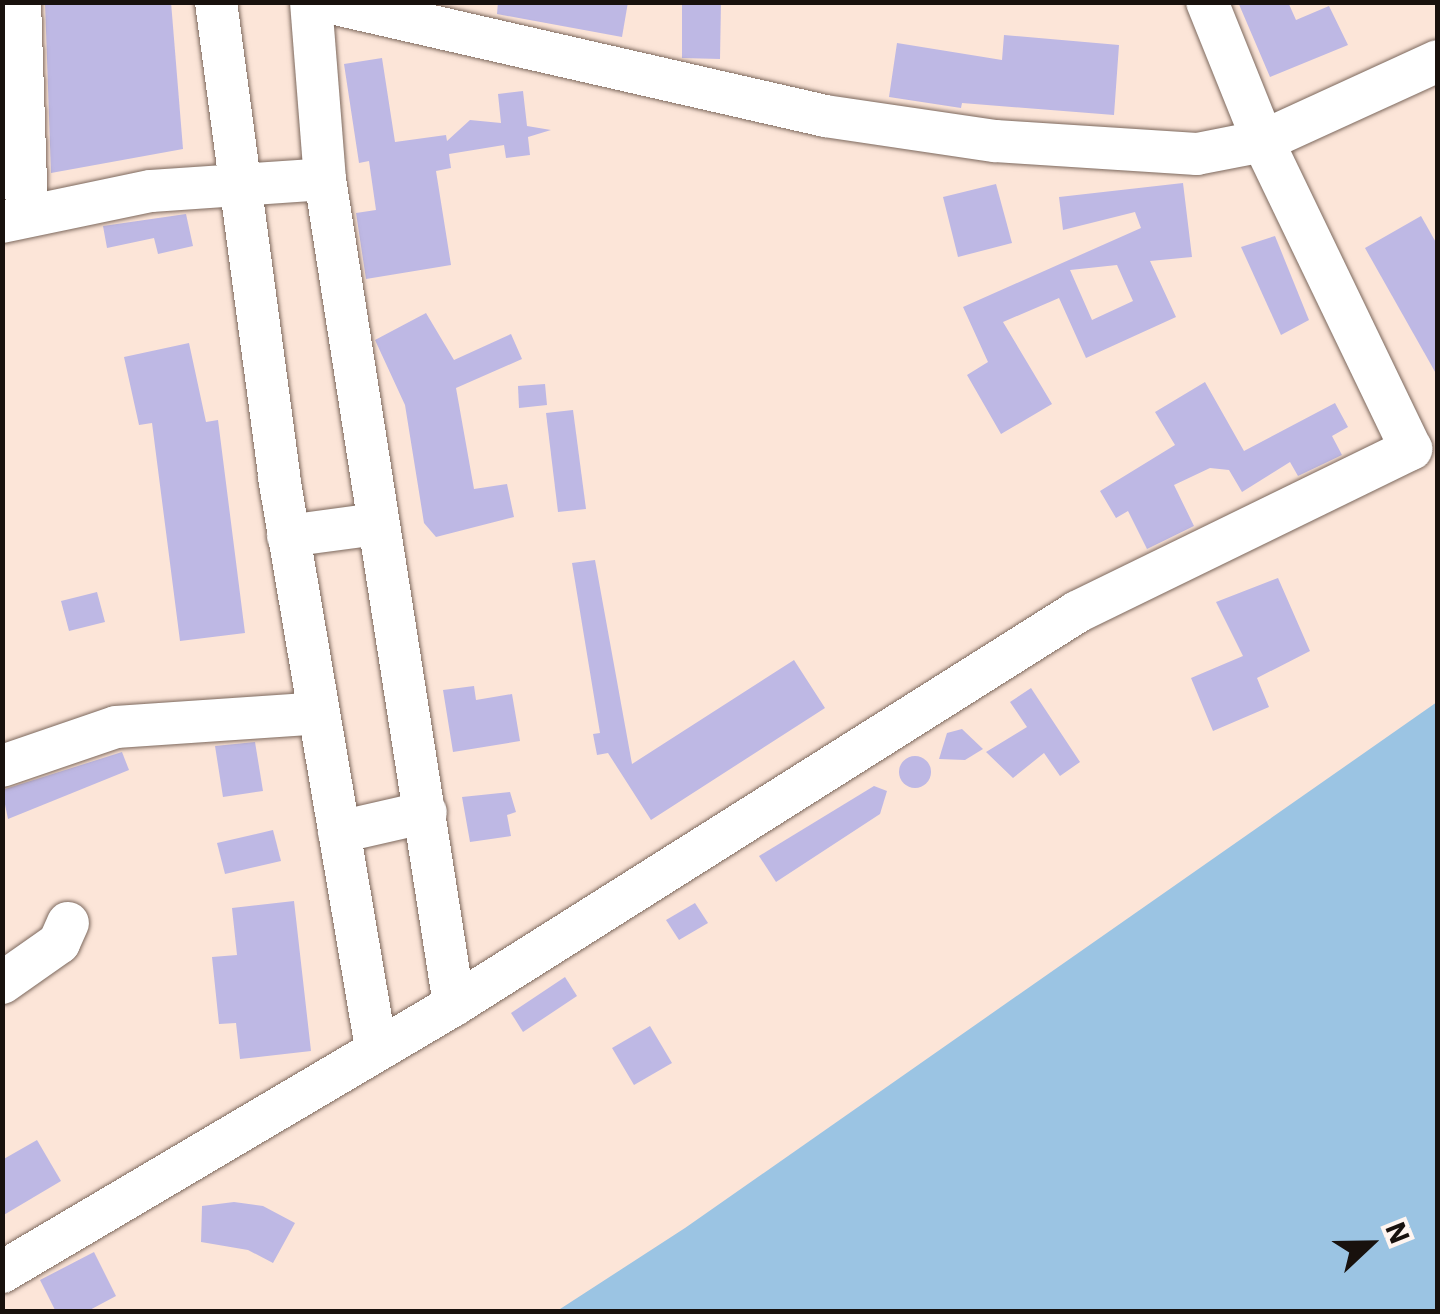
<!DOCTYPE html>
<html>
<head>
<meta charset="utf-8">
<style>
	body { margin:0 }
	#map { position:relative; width:1440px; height:1314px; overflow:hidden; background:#fce5d8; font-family:"IBM Plex Sans",sans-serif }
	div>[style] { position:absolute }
	.water>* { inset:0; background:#9bc4e3 }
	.building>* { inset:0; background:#beb8e4 }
	.round { border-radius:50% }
	.roads { filter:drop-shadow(0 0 2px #7c685d) drop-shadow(0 0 2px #7c685d) }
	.minor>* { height:42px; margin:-21px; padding:0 21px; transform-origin:21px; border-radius:21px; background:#fff }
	span { translate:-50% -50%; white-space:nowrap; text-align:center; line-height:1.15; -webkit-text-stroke:9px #fff5f0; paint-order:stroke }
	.frame { position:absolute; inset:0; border:5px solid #18110d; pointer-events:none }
	.north { position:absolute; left:1320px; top:1194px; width:100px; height:100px; -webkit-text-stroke:8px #fff5f0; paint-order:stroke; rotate:68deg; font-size:28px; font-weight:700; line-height:40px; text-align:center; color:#18110d }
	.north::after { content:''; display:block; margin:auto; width:35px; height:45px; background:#18110d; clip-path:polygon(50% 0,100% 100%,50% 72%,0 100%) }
</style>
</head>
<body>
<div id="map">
	<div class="water">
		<i style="clip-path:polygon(1437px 702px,1437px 1311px,557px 1311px,685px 1228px)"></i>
	</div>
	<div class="building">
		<i style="clip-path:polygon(45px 2px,171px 2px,183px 149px,51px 173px)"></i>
		<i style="clip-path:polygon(498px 2px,628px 2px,622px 37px,497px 14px)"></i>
		<i style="clip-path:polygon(682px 2px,721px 2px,720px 59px,682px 58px)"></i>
		<i style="clip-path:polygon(1238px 2px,1288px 2px,1296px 20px,1329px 6px,1348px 45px,1270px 77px)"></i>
		<i style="clip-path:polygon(1004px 35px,1119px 45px,1114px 115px,962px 103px,961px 108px,889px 97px,897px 43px,1002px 60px)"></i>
		<i style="clip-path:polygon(382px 58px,395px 142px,446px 135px,447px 141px,470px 120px,501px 123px,498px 94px,523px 91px,527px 126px,551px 130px,528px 137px,530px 155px,506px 158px,504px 145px,449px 154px,451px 168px,436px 171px,451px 265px,366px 279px,356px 213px,376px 210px,369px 161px,359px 163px,344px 64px)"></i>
		<i style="clip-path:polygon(evenodd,1183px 183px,1192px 257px,1150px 261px,1176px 317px,1086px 358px,1059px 298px,1003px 322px,1052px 404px,1001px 434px,967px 375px,988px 362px,963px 307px,1141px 228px,1135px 212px,1063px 230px,1059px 197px,1183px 183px,1117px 265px,1133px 301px,1092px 320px,1070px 270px,1117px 265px)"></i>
		<i style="clip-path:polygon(996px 184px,1012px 243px,958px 257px,943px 197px)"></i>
		<i style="clip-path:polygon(186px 214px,193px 246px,158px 254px,154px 238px,107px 248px,103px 226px)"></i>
		<i style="clip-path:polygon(1421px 216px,1438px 246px,1438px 377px,1365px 248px)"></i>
		<i style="clip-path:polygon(1275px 236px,1309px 320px,1281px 335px,1241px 247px)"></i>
		<i style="clip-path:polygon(426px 313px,454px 360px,511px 334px,522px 359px,456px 388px,474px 489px,507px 484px,514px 517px,436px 537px,424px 523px,405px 405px,375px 340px)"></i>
		<i style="clip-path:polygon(189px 343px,206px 422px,218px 420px,245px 633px,180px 641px,152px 423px,139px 425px,124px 357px)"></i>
		<i style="clip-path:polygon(1205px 382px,1244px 451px,1335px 403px,1348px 427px,1332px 436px,1342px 455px,1298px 476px,1290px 462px,1242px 492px,1229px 470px,1210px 468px,1174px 485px,1194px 526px,1147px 549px,1128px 511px,1116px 518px,1100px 491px,1175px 445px,1155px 412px)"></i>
		<i style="clip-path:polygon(545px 384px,547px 405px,519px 408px,518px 386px)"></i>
		<i style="clip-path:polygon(573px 410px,586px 509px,558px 512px,546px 413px)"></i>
		<i style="clip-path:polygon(595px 560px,632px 764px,794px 660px,825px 708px,651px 820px,608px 753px,597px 755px,593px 734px,600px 733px,572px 563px)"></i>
		<i style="clip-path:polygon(1278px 578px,1310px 651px,1257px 678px,1269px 707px,1213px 731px,1191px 678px,1243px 656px,1216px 602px)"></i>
		<i style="clip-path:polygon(97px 592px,105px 622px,69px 631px,61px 601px)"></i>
		<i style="clip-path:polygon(474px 686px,476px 700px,512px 694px,520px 741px,453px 752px,443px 690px)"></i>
		<i style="clip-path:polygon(1031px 688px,1080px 762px,1060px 776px,1044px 753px,1013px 778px,986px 752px,1027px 727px,1010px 702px)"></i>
		<i style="clip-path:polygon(962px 729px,983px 749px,965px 760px,939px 759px,947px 733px)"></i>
		<i style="clip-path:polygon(255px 742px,263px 791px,223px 797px,215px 746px)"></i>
		<i style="clip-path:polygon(122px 752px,129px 770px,8px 819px,2px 790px)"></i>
		<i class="round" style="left:899px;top:756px;width:32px;height:32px"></i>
		<i style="clip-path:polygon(874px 786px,887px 791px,880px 814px,776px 882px,759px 856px)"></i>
		<i style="clip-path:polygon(510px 792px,516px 812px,507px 815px,511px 836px,470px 842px,462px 797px)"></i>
		<i style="clip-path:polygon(273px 830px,281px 861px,225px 874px,217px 843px)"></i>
		<i style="clip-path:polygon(294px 901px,311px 1051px,240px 1059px,236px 1023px,219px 1024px,212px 957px,237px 955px,232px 908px)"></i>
		<i style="clip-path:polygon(695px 903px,708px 923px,679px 940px,666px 920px)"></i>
		<i style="clip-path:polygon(565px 977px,577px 996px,523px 1032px,511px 1013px)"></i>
		<i style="clip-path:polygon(650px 1026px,672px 1063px,634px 1085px,612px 1048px)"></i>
		<i style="clip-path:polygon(37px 1140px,61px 1181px,2px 1216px,2px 1160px)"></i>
		<i style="clip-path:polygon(234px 1202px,263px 1206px,295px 1223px,273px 1263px,248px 1250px,201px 1242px,202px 1206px)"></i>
		<i style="clip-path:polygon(94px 1252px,116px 1296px,86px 1312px,56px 1312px,40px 1280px)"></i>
	</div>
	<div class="roads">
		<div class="minor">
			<i style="left:20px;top:2px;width:214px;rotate:88.1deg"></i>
			<i style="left:216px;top:2px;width:479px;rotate:82.4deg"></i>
			<i style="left:279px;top:477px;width:579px;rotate:80.36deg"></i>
			<i style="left:311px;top:2px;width:178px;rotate:85.5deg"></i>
			<i style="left:325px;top:179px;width:836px;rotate:81.12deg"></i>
			<i style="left:327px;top:2px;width:511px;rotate:12.89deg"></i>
			<i style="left:825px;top:116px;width:172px;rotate:8.4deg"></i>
			<i style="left:995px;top:141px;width:202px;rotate:3.7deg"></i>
			<i style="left:1197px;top:154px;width:67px;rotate:-11.1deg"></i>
			<i style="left:1263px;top:141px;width:192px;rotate:-24.6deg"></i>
			<i style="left:2px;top:222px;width:152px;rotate:-11.8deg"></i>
			<i style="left:151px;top:191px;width:174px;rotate:-3.9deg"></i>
			<i style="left:288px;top:536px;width:90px;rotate:-7.7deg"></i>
			<i style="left:2px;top:766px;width:120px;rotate:-18.9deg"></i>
			<i style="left:116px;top:727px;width:203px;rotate:-3.9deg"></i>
			<i style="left:339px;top:832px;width:89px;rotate:-12.9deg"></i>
			<i style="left:2px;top:983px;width:70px;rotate:-35.1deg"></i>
			<i style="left:59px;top:943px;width:22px;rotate:-66deg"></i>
			<i style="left:2px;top:1272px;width:525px;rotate:-30.57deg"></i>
			<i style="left:454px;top:1005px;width:737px;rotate:-32.24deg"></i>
			<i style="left:1077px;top:612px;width:372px;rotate:-26deg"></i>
			<i style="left:1411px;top:449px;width:342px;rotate:-115.7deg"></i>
			<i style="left:1263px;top:141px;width:150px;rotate:-111.9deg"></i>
		</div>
	</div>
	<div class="frame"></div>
	<div class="north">N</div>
</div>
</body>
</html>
